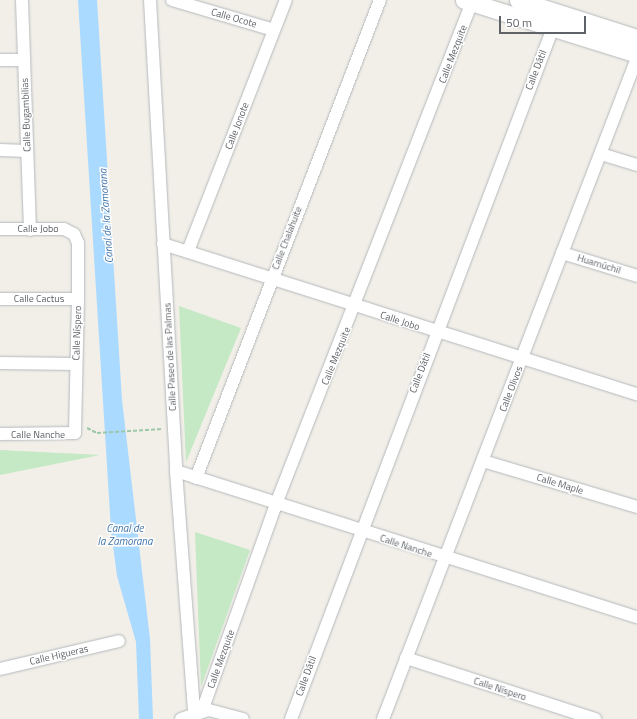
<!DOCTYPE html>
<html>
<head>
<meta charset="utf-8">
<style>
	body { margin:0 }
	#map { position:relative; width:637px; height:719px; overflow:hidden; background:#f1efe8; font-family:"Titillium Web",sans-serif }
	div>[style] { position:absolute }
	.green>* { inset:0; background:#c5e8c5 }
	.water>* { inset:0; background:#aadaff }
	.path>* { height:2px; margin-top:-1px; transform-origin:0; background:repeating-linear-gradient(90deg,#9cc7a9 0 4px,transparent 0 6px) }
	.roads { filter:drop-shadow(0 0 1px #b5b8bc) drop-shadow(0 0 1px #b5b8bc) }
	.street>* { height:12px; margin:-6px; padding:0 6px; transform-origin:6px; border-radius:6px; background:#fff }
	.secondary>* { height:17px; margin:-8.5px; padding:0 8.5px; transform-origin:8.5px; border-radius:8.5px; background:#fff }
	span { translate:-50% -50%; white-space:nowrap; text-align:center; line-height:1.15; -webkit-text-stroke:3px #fff; paint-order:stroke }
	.street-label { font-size:10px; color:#5f6368 }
	.water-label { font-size:11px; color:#4174aa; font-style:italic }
	.scale { position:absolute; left:499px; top:16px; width:87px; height:18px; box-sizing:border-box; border:2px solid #5f6368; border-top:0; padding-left:5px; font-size:12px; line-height:14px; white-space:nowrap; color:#5f6368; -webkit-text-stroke:3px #fff; paint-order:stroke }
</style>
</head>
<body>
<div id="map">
	<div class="green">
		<i style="clip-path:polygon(179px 306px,241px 328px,186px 462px)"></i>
		<i style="clip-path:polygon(0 450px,100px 455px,0 475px)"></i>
		<i style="clip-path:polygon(195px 532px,250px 550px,201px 687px)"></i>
	</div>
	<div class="water">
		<i style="clip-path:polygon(78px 0,97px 0,122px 400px,150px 639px,153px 719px,139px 719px,136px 642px,117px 576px,111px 530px)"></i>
	</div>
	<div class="path">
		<i style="left:87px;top:428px;width:11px;rotate:27deg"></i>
		<i style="left:97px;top:433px;width:66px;rotate:-3.5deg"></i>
	</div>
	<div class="roads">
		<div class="street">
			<i style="left:22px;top:0;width:230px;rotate:88deg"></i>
			<i style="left:150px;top:0;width:472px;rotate:86.8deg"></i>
			<i style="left:176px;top:471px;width:243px;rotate:85.7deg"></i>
			<i style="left:172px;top:0;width:106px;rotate:16.4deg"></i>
			<i style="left:0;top:60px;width:24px"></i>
			<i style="left:0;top:150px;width:27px;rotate:2deg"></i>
			<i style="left:601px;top:154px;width:38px;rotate:17deg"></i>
			<i style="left:0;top:229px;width:64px"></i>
			<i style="left:64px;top:229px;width:11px;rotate:27deg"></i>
			<i style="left:74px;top:234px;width:10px;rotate:66deg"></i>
			<i style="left:78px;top:243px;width:56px;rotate:90deg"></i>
			<i style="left:78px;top:299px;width:134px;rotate:91.3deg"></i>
			<i style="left:75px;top:433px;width:75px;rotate:179.2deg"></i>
			<i style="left:163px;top:244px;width:497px;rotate:17.6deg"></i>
			<i style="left:188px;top:251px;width:269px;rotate:-68.7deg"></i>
			<i style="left:562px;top:253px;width:78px;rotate:17deg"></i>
			<i style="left:0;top:299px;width:78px"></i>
			<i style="left:0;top:363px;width:76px;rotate:0.8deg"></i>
			<i style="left:483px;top:461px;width:161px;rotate:16.6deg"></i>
			<i style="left:176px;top:471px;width:484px;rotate:17.6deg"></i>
			<i style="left:196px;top:478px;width:512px;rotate:-68.95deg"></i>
			<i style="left:406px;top:658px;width:199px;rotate:17.9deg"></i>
			<i style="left:0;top:669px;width:122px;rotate:-13.2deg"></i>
			<i style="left:202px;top:711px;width:220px;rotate:-70.3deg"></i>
			<i style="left:276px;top:504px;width:539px;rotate:-68.67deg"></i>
			<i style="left:181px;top:719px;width:29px;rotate:-18deg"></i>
			<i style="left:209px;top:710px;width:35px;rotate:15deg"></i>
			<i style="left:291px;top:719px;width:739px;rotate:-69.24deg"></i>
			<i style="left:383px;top:719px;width:708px;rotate:-68.98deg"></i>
		</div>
		<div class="secondary">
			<i style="left:464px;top:0;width:181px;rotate:17.3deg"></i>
			<i style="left:518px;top:0;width:125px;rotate:17.7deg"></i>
		</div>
	</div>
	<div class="street-label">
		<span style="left:234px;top:18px;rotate:16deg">Calle Ocote</span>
		<span style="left:453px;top:54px;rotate:-69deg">Calle Mezquite</span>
		<span style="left:536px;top:70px;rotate:-69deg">Calle Dátil</span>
		<span style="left:26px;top:115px;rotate:-92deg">Calle Bugambilias</span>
		<span style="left:237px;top:126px;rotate:-69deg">Calle Jonote</span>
		<span style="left:38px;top:229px">Calle Jobo</span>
		<span style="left:287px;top:238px;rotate:-69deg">Calle Chalahuite</span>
		<span style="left:599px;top:264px;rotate:17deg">Huamúchil</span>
		<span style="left:39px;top:299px">Calle Cactus</span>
		<span style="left:400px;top:321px;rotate:18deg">Calle Jobo</span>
		<span style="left:77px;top:333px;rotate:-88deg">Calle Níspero</span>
		<span style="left:336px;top:356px;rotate:-68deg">Calle Mezquite</span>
		<span style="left:170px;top:357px;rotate:-93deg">Calle Paseo de las Palmas</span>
		<span style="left:420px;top:373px;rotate:-69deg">Calle Dátil</span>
		<span style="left:511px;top:389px;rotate:-69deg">Calle Olivos</span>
		<span style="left:38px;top:435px">Calle Nanche</span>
		<span style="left:560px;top:484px;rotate:17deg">Calle Maple</span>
		<span style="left:406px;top:546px;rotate:18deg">Calle Nanche</span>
		<span style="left:59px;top:655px;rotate:-13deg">Calle Higueras</span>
		<span style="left:221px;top:659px;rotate:-70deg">Calle Mezquite</span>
		<span style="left:306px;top:676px;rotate:-70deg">Calle Dátil</span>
		<span style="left:500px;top:689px;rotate:18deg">Calle Níspero</span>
	</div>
	<div class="water-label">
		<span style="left:106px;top:216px;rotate:-94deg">Canal de la Zamorana</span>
		<span style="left:125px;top:535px">Canal de<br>la Zamorana</span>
	</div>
	<div class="scale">50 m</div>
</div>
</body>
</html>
